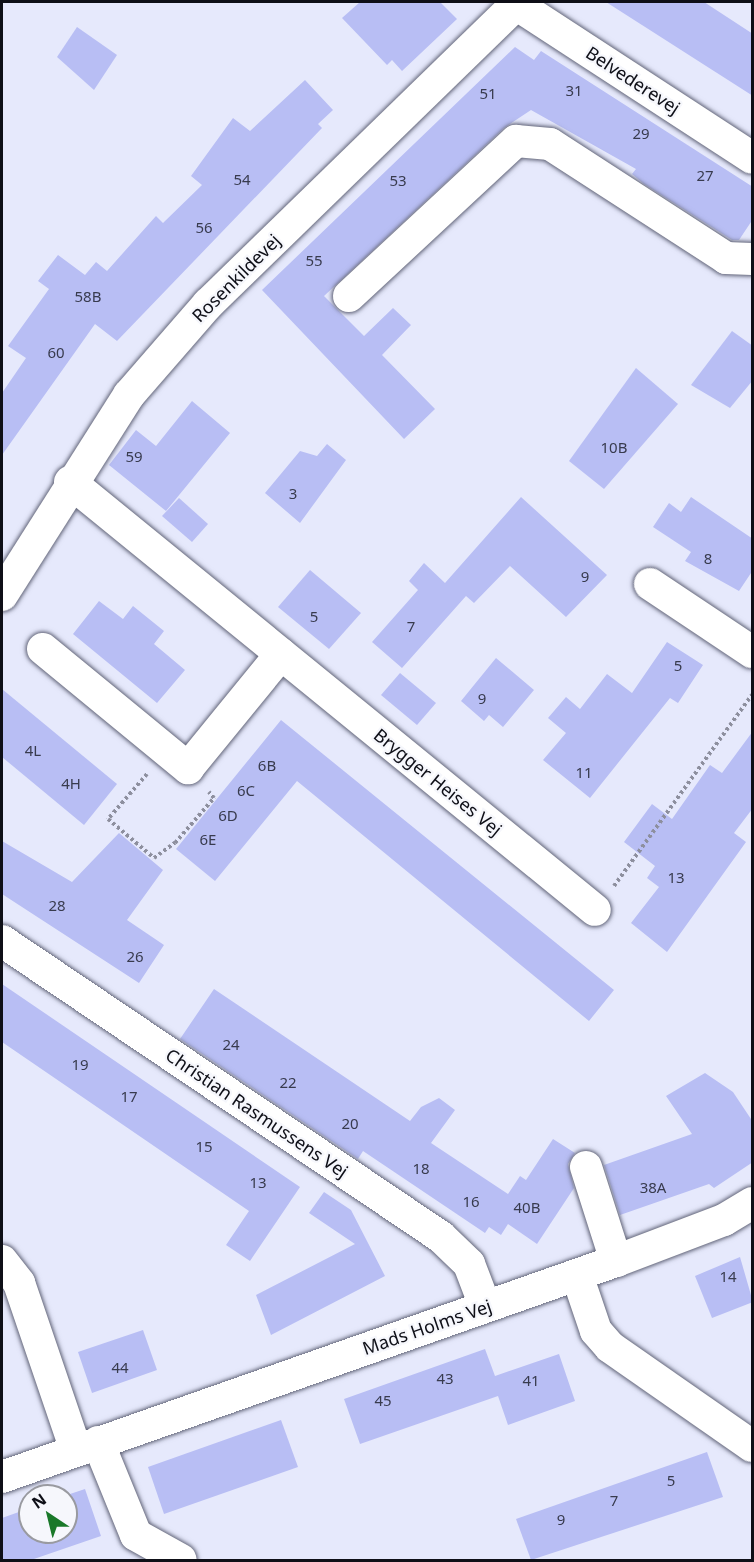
<!DOCTYPE html>
<html>
<head>
<meta charset="utf-8">
<style>
	body { margin:0 }
	#map { position:relative; width:754px; height:1562px; overflow:hidden; background:#e6e9fc; font-family:"Noto Sans",sans-serif }
	div>[style] { position:absolute }
	.building>* { inset:0; background:#b8bef4 }
	.path>* { height:4px; margin-top:-2px; transform-origin:0; background:repeating-linear-gradient(90deg,#8d8f9e 0 3px,transparent 0 6px) }
	.roads { filter:drop-shadow(0 0 2px #626579) drop-shadow(0 0 2px #626579) }
	.minor>* { height:32px; margin:-16px; padding:0 16px; transform-origin:16px; border-radius:16px; background:#fff }
	span { translate:-50% -50%; white-space:nowrap; text-align:center; line-height:1.15; -webkit-text-stroke:4.5px #f6f7fc; paint-order:stroke }
	.number-label { font-size:15px; color:#383b4e }
	.number-label span { -webkit-text-stroke-width:0 }
	.street-label { font-size:18px; color:#0e0f17 }
	.frame { position:absolute; inset:0; border:3px solid #0e0f17; pointer-events:none }
	.north { position:absolute; left:18px; top:1484px; width:60px; height:60px; box-sizing:border-box; background:#f6f7fc; border:2px solid #999aa0; border-radius:50%; rotate:325deg; font-size:16px; font-weight:700; line-height:24px; text-align:center; color:#0e0f17 }
	.north::after { content:''; display:block; margin:auto; width:21px; height:27px; background:#197829; clip-path:polygon(50% 0,100% 100%,50% 72%,0 100%) }
</style>
</head>
<body>
<div id="map">
	<div class="building">
		<i style="clip-path:polygon(360px 2px,440px 2px,457px 19px,402px 71px,392px 60px,387px 65px,342px 18px)"></i>
		<i style="clip-path:polygon(606px 2px,704px 2px,753px 34px,753px 96px)"></i>
		<i style="clip-path:polygon(77px 27px,117px 55px,94px 90px,57px 57px)"></i>
		<i style="clip-path:polygon(515px 47px,534px 60px,541px 51px,753px 187px,753px 219px,739px 240px,732px 240px,644px 184px,632px 174px,636px 169px,531px 110px,504px 128px,324px 296px,364px 336px,393px 308px,411px 325px,382px 355px,435px 409px,404px 439px,262px 290px)"></i>
		<i style="clip-path:polygon(305px 80px,333px 110px,318px 124px,322px 128px,117px 341px,95px 324px,2px 455px,2px 393px,26px 358px,8px 346px,49px 289px,38px 281px,58px 255px,85px 275px,96px 262px,107px 271px,156px 216px,163px 223px,202px 185px,191px 176px,233px 118px,250px 131px)"></i>
		<i style="clip-path:polygon(732px 331px,753px 346px,753px 380px,730px 408px,691px 385px)"></i>
		<i style="clip-path:polygon(636px 368px,678px 404px,604px 489px,569px 461px)"></i>
		<i style="clip-path:polygon(192px 401px,230px 433px,166px 511px,109px 465px,136px 430px,156px 446px)"></i>
		<i style="clip-path:polygon(327px 444px,346px 460px,300px 523px,265px 493px,300px 451px,317px 456px)"></i>
		<i style="clip-path:polygon(521px 497px,607px 575px,566px 617px,510px 566px,474px 603px,466px 596px,402px 668px,372px 642px,418px 590px,409px 581px,424px 563px,445px 583px)"></i>
		<i style="clip-path:polygon(691px 497px,753px 539px,753px 570px,739px 591px,685px 561px,691px 552px,653px 527px,669px 503px,681px 512px)"></i>
		<i style="clip-path:polygon(179px 498px,208px 524px,192px 542px,162px 516px)"></i>
		<i style="clip-path:polygon(310px 570px,361px 613px,329px 649px,278px 607px)"></i>
		<i style="clip-path:polygon(99px 601px,123px 619px,133px 606px,164px 631px,154px 644px,185px 670px,157px 703px,73px 634px)"></i>
		<i style="clip-path:polygon(667px 642px,703px 665px,678px 703px,670px 698px,590px 798px,543px 760px,566px 733px,548px 718px,566px 697px,580px 709px,607px 674px,632px 693px)"></i>
		<i style="clip-path:polygon(496px 658px,534px 690px,503px 727px,489px 715px,484px 721px,461px 701px)"></i>
		<i style="clip-path:polygon(400px 673px,436px 703px,417px 725px,381px 695px)"></i>
		<i style="clip-path:polygon(2px 689px,117px 784px,84px 825px,2px 757px)"></i>
		<i style="clip-path:polygon(281px 720px,614px 990px,589px 1021px,297px 781px,215px 881px,176px 849px)"></i>
		<i style="clip-path:polygon(753px 731px,753px 808px,734px 833px,746px 842px,667px 952px,631px 923px,659px 887px,647px 878px,655px 866px,624px 842px,652px 804px,672px 819px,710px 765px,722px 773px)"></i>
		<i style="clip-path:polygon(119px 833px,163px 870px,127px 920px,164px 945px,139px 983px,2px 894px,2px 841px,72px 882px)"></i>
		<i style="clip-path:polygon(2px 984px,300px 1187px,250px 1261px,226px 1245px,249px 1211px,2px 1042px)"></i>
		<i style="clip-path:polygon(214px 989px,410px 1121px,421px 1107px,439px 1098px,455px 1110px,431px 1143px,508px 1194px,520px 1176px,526px 1180px,553px 1139px,575px 1153px,568px 1164px,574px 1188px,537px 1244px,508px 1224px,501px 1235px,489px 1227px,485px 1233px,363px 1151px,358px 1159px,180px 1039px)"></i>
		<i style="clip-path:polygon(705px 1073px,733px 1092px,753px 1122px,753px 1162px,714px 1188px,709px 1184px,620px 1215px,604px 1165px,692px 1134px,666px 1096px)"></i>
		<i style="clip-path:polygon(324px 1192px,351px 1210px,385px 1276px,271px 1335px,256px 1295px,355px 1244px,309px 1213px)"></i>
		<i style="clip-path:polygon(740px 1257px,753px 1302px,712px 1318px,695px 1276px)"></i>
		<i style="clip-path:polygon(143px 1330px,157px 1370px,92px 1393px,78px 1352px)"></i>
		<i style="clip-path:polygon(485px 1349px,495px 1376px,559px 1354px,575px 1401px,508px 1425px,498px 1396px,360px 1444px,344px 1399px)"></i>
		<i style="clip-path:polygon(281px 1420px,298px 1467px,164px 1514px,148px 1467px)"></i>
		<i style="clip-path:polygon(707px 1452px,723px 1497px,531px 1560px,516px 1519px)"></i>
		<i style="clip-path:polygon(85px 1489px,101px 1536px,31px 1560px,2px 1560px,2px 1518px,30px 1508px,30px 1532px,66px 1532px,64px 1496px)"></i>
	</div>
	<div class="path">
		<i style="left:147px;top:774px;width:60px;rotate:130.9deg"></i>
		<i style="left:108px;top:819px;width:60px;rotate:40.3deg"></i>
		<i style="left:154px;top:858px;width:26px;rotate:-36deg"></i>
		<i style="left:175px;top:843px;width:60px;rotate:-49.1deg"></i>
		<i style="left:214px;top:798px;width:8px;rotate:-130deg"></i>
		<i style="left:614px;top:886px;width:236px;rotate:-54.2deg"></i>
	</div>
	<div class="roads">
		<div class="minor">
			<i style="left:513px;top:2px;width:285px;rotate:33.1deg"></i>
			<i style="left:349px;top:296px;width:228px;rotate:-42.9deg"></i>
			<i style="left:516px;top:141px;width:34px;rotate:5deg"></i>
			<i style="left:550px;top:144px;width:210px;rotate:32.9deg"></i>
			<i style="left:726px;top:258px;width:26px;rotate:2deg"></i>
			<i style="left:70px;top:482px;width:677px;rotate:39.19deg"></i>
			<i style="left:650px;top:584px;width:123px;rotate:33.7deg"></i>
			<i style="left:2px;top:595px;width:237px;rotate:-57.6deg"></i>
			<i style="left:129px;top:395px;width:121px;rotate:-49deg"></i>
			<i style="left:208px;top:304px;width:434px;rotate:-44.2deg"></i>
			<i style="left:43px;top:649px;width:188px;rotate:39.4deg"></i>
			<i style="left:188px;top:768px;width:147px;rotate:-50.8deg"></i>
			<i style="left:2px;top:941px;width:529px;rotate:33.99deg"></i>
			<i style="left:441px;top:1237px;width:39px;rotate:44deg"></i>
			<i style="left:469px;top:1264px;width:45px;rotate:69.1deg"></i>
			<i style="left:586px;top:1167px;width:99px;rotate:72.3deg"></i>
			<i style="left:2px;top:1261px;width:28px;rotate:52deg"></i>
			<i style="left:19px;top:1283px;width:176px;rotate:71.2deg"></i>
			<i style="left:577px;top:1275px;width:59px;rotate:71.3deg"></i>
			<i style="left:596px;top:1331px;width:21px;rotate:49deg"></i>
			<i style="left:610px;top:1347px;width:173px;rotate:34.9deg"></i>
			<i style="left:98px;top:1442px;width:100px;rotate:67.8deg"></i>
			<i style="left:136px;top:1535px;width:51px;rotate:29.1deg"></i>
			<i style="left:2px;top:1477px;width:651px;rotate:-19.38deg"></i>
			<i style="left:616px;top:1261px;width:116px;rotate:-20.8deg"></i>
			<i style="left:724px;top:1220px;width:33px;rotate:-31deg"></i>
		</div>
	</div>
	<div class="number-label">
		<span style="left:574px;top:91px">31</span>
		<span style="left:488px;top:94px">51</span>
		<span style="left:641px;top:134px">29</span>
		<span style="left:705px;top:176px">27</span>
		<span style="left:242px;top:180px">54</span>
		<span style="left:398px;top:181px">53</span>
		<span style="left:204px;top:228px">56</span>
		<span style="left:314px;top:261px">55</span>
		<span style="left:88px;top:297px">58B</span>
		<span style="left:56px;top:353px">60</span>
		<span style="left:614px;top:448px">10B</span>
		<span style="left:134px;top:457px">59</span>
		<span style="left:293px;top:494px">3</span>
		<span style="left:708px;top:559px">8</span>
		<span style="left:585px;top:577px">9</span>
		<span style="left:314px;top:617px">5</span>
		<span style="left:411px;top:627px">7</span>
		<span style="left:678px;top:666px">5</span>
		<span style="left:482px;top:699px">9</span>
		<span style="left:33px;top:751px">4L</span>
		<span style="left:267px;top:766px">6B</span>
		<span style="left:584px;top:773px">11</span>
		<span style="left:71px;top:784px">4H</span>
		<span style="left:246px;top:791px">6C</span>
		<span style="left:228px;top:816px">6D</span>
		<span style="left:208px;top:840px">6E</span>
		<span style="left:676px;top:878px">13</span>
		<span style="left:57px;top:906px">28</span>
		<span style="left:135px;top:957px">26</span>
		<span style="left:231px;top:1045px">24</span>
		<span style="left:80px;top:1065px">19</span>
		<span style="left:288px;top:1083px">22</span>
		<span style="left:129px;top:1097px">17</span>
		<span style="left:350px;top:1124px">20</span>
		<span style="left:204px;top:1147px">15</span>
		<span style="left:421px;top:1169px">18</span>
		<span style="left:258px;top:1183px">13</span>
		<span style="left:653px;top:1188px">38A</span>
		<span style="left:471px;top:1202px">16</span>
		<span style="left:527px;top:1208px">40B</span>
		<span style="left:728px;top:1277px">14</span>
		<span style="left:120px;top:1368px">44</span>
		<span style="left:445px;top:1379px">43</span>
		<span style="left:531px;top:1381px">41</span>
		<span style="left:383px;top:1401px">45</span>
		<span style="left:671px;top:1481px">5</span>
		<span style="left:614px;top:1501px">7</span>
		<span style="left:561px;top:1520px">9</span>
	</div>
	<div class="street-label">
		<span style="left:633px;top:80px;rotate:33deg">Belvederevej</span>
		<span style="left:236px;top:278px;rotate:-45deg">Rosenkildevej</span>
		<span style="left:438px;top:782px;rotate:39deg">Brygger Heises Vej</span>
		<span style="left:257px;top:1113px;rotate:34deg">Christian Rasmussens Vej</span>
		<span style="left:427px;top:1327px;rotate:-19deg">Mads Holms Vej</span>
	</div>
	<div class="frame"></div>
	<div class="north">N</div>
</div>
</body>
</html>
